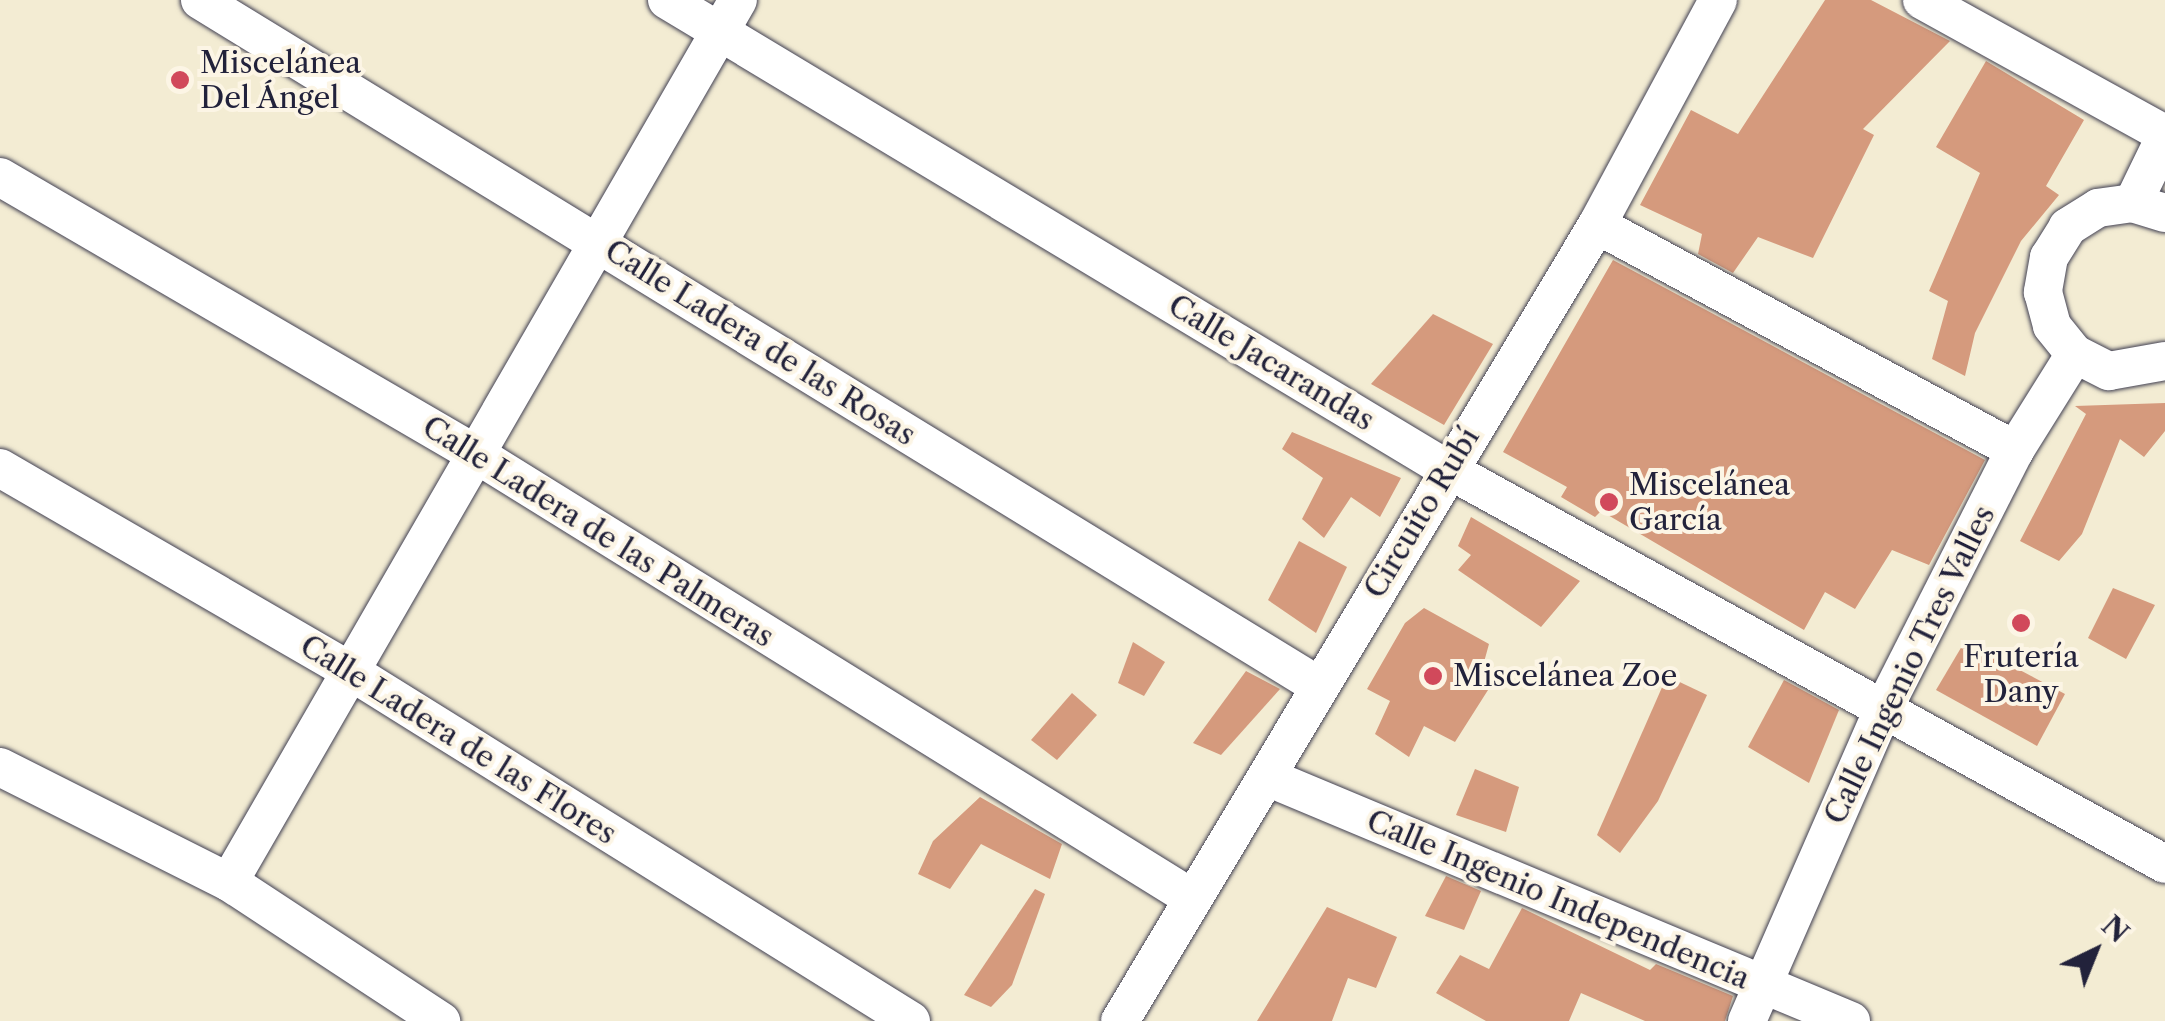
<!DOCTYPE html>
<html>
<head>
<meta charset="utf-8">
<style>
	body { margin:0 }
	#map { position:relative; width:2165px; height:1021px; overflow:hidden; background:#f3ecd3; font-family:"Libre Caslon Text",serif }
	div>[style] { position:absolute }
	.building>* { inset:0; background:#d59a7d }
	.roads { filter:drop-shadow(0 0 2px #414052) drop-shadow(0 0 2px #414052) }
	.minor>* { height:38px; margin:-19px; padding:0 19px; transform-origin:19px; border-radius:19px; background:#fff }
	.dots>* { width:28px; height:28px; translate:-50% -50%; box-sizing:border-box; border:5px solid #fcf5e5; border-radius:50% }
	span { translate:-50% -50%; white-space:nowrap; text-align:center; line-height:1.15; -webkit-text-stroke:8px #fcf5e5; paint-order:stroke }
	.poi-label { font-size:30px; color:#22223b }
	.left { translate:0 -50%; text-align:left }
	.street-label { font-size:30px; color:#22223b }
	.north { position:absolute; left:2045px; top:901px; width:100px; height:100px; -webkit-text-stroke:8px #fcf5e5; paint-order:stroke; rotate:43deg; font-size:28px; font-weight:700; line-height:40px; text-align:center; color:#22223b }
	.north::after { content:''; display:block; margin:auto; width:35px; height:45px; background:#22223b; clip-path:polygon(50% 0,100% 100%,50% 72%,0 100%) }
</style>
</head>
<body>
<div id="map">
	<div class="building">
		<i style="clip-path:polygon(1825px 0,1871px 0,1950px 41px,1863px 129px,1874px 135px,1813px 258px,1758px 237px,1733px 273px,1698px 254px,1702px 234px,1640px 205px,1691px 110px,1738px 134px)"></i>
		<i style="clip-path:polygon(1986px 61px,2084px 120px,2046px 186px,2059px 195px,2021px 241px,1975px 333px,1965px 376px,1932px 359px,1948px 301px,1929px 291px,1980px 173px,1936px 147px)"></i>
		<i style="clip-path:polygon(1613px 260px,1985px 460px,1929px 565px,1892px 550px,1855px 609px,1825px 592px,1804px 630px,1601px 511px,1595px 517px,1561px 497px,1567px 487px,1503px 452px)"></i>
		<i style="clip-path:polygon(1433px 314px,1493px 344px,1444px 425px,1371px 384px)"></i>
		<i style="clip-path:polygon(2165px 403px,2165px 431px,2144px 457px,2120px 439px,2082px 534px,2059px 561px,2020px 541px,2086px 414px,2075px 406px)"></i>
		<i style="clip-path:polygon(1292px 432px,1401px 478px,1380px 517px,1351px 497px,1324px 538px,1302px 519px,1323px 478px,1282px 449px)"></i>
		<i style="clip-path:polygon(1471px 517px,1580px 581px,1541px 627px,1458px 570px,1471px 555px,1458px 546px)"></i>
		<i style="clip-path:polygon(1299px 541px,1347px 567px,1316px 633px,1268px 600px)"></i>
		<i style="clip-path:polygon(2113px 588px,2155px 605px,2126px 659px,2088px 638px)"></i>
		<i style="clip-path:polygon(1424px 608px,1489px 644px,1481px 673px,1495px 679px,1455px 742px,1424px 726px,1409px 757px,1375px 734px,1390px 701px,1367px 689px,1405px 623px)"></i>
		<i style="clip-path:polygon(1965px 641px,2065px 694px,2037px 746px,1936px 690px)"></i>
		<i style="clip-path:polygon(1133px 642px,1165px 662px,1144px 696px,1118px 683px)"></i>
		<i style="clip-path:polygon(1246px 671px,1280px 689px,1221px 755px,1193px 743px)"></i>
		<i style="clip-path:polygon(1667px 676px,1707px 695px,1658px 801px,1620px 853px,1597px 835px)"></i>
		<i style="clip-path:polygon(1784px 680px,1839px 710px,1809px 783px,1748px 747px)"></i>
		<i style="clip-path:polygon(1072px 693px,1097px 715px,1057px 760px,1031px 740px)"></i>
		<i style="clip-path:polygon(1475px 769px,1519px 787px,1506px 832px,1456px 815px)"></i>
		<i style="clip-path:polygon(980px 797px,1062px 844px,1050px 879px,981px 844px,950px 889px,918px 874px,933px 841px)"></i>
		<i style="clip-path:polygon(1446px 876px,1481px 891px,1464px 930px,1425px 916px)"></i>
		<i style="clip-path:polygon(1035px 889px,1045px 894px,1012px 985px,991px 1007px,964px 995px)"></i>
		<i style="clip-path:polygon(1327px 907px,1397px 937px,1376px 988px,1348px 978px,1332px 1021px,1257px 1021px)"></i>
		<i style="clip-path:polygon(1522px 908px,1650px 970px,1656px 964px,1733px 996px,1725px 1021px,1645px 1021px,1581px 993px,1569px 1021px,1486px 1021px,1436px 993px,1460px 955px,1489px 969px)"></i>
	</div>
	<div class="roads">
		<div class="minor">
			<i style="left:200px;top:0;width:1313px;rotate:31.51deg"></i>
			<i style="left:667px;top:0;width:910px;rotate:31.02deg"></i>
			<i style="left:1447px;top:469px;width:819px;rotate:28.82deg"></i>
			<i style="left:1922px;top:0;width:277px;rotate:28.9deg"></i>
			<i style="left:0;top:177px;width:548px;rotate:30.21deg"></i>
			<i style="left:474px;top:453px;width:842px;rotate:31.8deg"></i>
			<i style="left:2133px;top:203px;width:73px;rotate:-64.1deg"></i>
			<i style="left:2165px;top:213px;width:34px;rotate:-163deg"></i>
			<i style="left:2133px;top:203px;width:35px;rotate:172deg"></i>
			<i style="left:2098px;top:208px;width:36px;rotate:148deg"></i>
			<i style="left:2068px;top:227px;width:36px;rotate:122deg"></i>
			<i style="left:2049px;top:257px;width:36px;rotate:100deg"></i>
			<i style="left:2043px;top:292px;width:35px;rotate:75deg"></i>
			<i style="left:2052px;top:326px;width:36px;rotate:51deg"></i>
			<i style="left:2075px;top:354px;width:38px;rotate:27deg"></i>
			<i style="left:2109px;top:371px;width:57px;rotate:-10.1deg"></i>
			<i style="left:1597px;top:225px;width:475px;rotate:28.3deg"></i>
			<i style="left:0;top:468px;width:399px;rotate:30.1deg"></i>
			<i style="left:345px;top:668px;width:667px;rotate:31.95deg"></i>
			<i style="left:0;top:767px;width:256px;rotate:26.7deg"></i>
			<i style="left:229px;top:882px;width:254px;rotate:33.3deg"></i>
			<i style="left:1267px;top:777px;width:633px;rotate:22.68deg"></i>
			<i style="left:229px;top:882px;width:1018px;rotate:-60.01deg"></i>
			<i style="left:1120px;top:1021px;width:928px;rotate:-59.07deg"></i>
			<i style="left:1597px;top:225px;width:255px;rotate:-61.7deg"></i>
			<i style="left:1747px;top:1021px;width:337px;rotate:-66.4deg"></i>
			<i style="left:1882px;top:712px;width:294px;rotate:-63.1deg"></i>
			<i style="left:2015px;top:450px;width:113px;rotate:-58deg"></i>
		</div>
	</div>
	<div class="dots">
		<i style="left:180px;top:80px;background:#d1495b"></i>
		<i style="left:1609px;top:502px;background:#d1495b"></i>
		<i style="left:2021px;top:623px;background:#d1495b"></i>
		<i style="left:1433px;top:676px;background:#d1495b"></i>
	</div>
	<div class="poi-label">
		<span class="left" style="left:200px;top:80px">Miscelánea<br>Del Ángel</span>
		<span class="left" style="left:1629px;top:502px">Miscelánea<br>García</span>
		<span style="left:2021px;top:674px">Frutería<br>Dany</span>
		<span class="left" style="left:1453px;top:676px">Miscelánea Zoe</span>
	</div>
	<div class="street-label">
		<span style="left:760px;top:343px;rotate:32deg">Calle Ladera de las Rosas</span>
		<span style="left:1271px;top:363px;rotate:31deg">Calle Jacarandas</span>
		<span style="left:1422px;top:513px;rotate:-59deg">Circuito Rubí</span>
		<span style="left:598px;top:532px;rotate:32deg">Calle Ladera de las Palmeras</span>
		<span style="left:1910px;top:665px;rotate:-64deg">Calle Ingenio Tres Valles</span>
		<span style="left:458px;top:740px;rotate:32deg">Calle Ladera de las Flores</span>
		<span style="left:1558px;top:900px;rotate:23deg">Calle Ingenio Independencia</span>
	</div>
	<div class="north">N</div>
</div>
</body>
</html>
